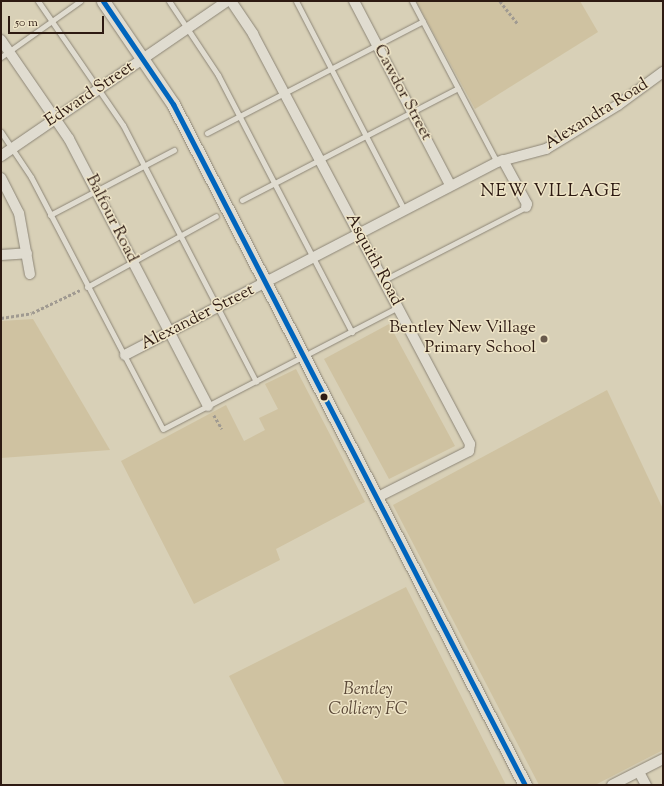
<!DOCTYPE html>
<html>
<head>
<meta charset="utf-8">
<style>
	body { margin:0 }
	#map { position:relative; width:664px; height:786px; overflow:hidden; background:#d8d0b7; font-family:"Sorts Mill Goudy",serif }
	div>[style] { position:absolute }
	.green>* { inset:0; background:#cfc2a1 }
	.path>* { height:2.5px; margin-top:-1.25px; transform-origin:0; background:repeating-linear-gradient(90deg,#a09a91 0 3px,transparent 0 5px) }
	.roads { filter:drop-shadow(0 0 1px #8d8677) drop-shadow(0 0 1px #8d8677) }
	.service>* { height:5px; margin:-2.5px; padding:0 2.5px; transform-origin:2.5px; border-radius:2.5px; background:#e0dcd0 }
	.minor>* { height:10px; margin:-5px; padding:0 5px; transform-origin:5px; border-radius:5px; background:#e0dcd0 }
	.tertiary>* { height:13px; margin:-6.5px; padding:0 6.5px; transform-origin:6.5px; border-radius:6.5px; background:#e0dcd0 }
	.bus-1>* { height:5px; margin:-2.5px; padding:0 2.5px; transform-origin:2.5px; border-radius:2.5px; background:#0065bd }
	.dots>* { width:11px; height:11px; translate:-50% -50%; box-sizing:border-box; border:2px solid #efe5c7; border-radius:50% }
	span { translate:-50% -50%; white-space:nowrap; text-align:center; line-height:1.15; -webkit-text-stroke:3px #efe5c7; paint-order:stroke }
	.street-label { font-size:17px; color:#2d1a12 }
	.poi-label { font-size:17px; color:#2d1a12 }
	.right { translate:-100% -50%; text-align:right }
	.park-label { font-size:17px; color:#5b4938; font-style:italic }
	.neighbourhood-label { font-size:18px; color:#2d1a12; letter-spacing:1px }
	.frame { position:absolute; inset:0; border:2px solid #2d1a12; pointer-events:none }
	.scale { position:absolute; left:8px; top:16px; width:96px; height:18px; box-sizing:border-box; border:2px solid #2d1a12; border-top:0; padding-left:5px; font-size:12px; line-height:14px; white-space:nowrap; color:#2d1a12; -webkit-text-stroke:3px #efe5c7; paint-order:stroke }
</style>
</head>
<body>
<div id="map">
	<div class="green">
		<i style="clip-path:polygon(416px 1px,580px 1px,598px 32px,475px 109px)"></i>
		<i style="clip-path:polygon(33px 319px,110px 450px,1px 458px,1px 321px)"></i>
		<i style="clip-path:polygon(389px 324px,455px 446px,389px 479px,324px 359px)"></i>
		<i style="clip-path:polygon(296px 369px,365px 502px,276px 549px,280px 560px,194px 604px,121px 461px,226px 405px,244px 441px,265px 430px,259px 418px,278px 409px,265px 384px)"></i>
		<i style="clip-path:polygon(607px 390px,663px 509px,663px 750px,595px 785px,539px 785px,393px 505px)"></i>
		<i style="clip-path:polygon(406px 587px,506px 785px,285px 785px,229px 676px)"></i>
	</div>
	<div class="path">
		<i style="left:500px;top:1px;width:29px;rotate:52deg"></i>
		<i style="left:1px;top:318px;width:31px;rotate:-9deg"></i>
		<i style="left:32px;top:313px;width:53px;rotate:-25.6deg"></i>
		<i style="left:214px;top:415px;width:16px;rotate:60deg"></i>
	</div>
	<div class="roads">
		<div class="service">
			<i style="left:38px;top:1px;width:150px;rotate:55.6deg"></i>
			<i style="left:123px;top:125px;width:289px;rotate:62.6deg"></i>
			<i style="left:169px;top:1px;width:89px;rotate:56.5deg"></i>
			<i style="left:218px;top:75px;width:290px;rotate:62.5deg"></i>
			<i style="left:296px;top:1px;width:234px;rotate:62.6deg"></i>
			<i style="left:412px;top:1px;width:182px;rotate:62.2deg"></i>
			<i style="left:1px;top:57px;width:97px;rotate:-35.3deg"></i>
			<i style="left:1px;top:132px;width:54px;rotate:56.3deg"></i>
			<i style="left:31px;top:177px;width:284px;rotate:62.4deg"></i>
			<i style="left:163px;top:429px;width:265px;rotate:-27.4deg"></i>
			<i style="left:207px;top:133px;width:243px;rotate:-27.4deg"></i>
			<i style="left:242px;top:200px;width:243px;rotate:-27.4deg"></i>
			<i style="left:50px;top:215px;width:140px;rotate:-27.7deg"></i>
			<i style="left:384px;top:280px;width:160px;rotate:-27.2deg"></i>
			<i style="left:87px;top:287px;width:147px;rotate:-28.8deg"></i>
		</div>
		<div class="minor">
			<i style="left:231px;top:1px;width:40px;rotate:56deg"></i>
			<i style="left:253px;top:34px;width:464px;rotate:62.1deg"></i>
			<i style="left:470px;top:444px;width:7px;rotate:98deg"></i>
			<i style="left:469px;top:451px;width:104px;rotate:153.2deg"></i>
			<i style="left:354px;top:1px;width:208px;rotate:62.4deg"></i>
			<i style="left:1px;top:40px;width:120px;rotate:55.5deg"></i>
			<i style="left:69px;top:139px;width:301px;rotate:62.5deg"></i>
			<i style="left:1px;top:156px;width:274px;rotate:-34.4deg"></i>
			<i style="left:503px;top:160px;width:50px;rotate:61.4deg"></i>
			<i style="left:527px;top:204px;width:3px;rotate:108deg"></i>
			<i style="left:1px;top:178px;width:39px;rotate:63deg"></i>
			<i style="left:19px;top:213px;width:62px;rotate:79.8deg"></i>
			<i style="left:1px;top:255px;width:26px;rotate:-4deg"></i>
			<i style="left:125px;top:355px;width:419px;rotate:-27.4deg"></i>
			<i style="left:497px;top:162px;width:51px;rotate:-14.9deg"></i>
			<i style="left:546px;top:149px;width:84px;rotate:-31.4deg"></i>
			<i style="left:618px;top:105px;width:56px;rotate:-36.3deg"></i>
			<i style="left:639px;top:772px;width:15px;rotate:62deg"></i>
			<i style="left:612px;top:785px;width:57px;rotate:-27deg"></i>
		</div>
		<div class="tertiary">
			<i style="left:103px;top:1px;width:125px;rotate:55.8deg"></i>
			<i style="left:173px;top:104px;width:767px;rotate:62.67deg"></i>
		</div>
	</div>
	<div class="bus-1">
		<i style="left:103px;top:1px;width:125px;rotate:55.8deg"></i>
		<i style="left:173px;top:104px;width:767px;rotate:62.67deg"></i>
	</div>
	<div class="dots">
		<i style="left:544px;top:339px;background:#695a4c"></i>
		<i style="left:324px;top:397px;background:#2d1a12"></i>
	</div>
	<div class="street-label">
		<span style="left:402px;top:93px;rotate:62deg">Cawdor Street</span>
		<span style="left:90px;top:95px;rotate:-34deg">Edward Street</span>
		<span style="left:597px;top:115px;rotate:-32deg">Alexandra Road</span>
		<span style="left:111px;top:219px;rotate:63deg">Balfour Road</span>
		<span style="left:373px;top:260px;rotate:62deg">Asquith Road</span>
		<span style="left:198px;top:318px;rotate:-27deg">Alexander Street</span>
	</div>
	<div class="poi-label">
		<span class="right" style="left:536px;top:339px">Bentley New Village<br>Primary School</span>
	</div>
	<div class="park-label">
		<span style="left:368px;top:701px">Bentley<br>Colliery FC</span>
	</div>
	<div class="neighbourhood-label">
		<span style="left:551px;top:192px">NEW VILLAGE</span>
	</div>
	<div class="frame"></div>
	<div class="scale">50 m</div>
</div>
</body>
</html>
